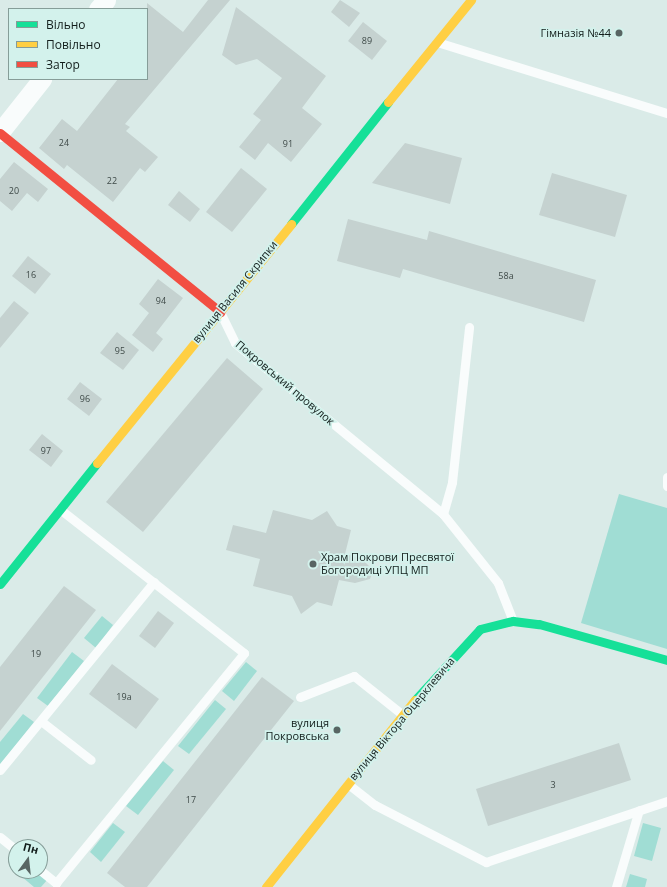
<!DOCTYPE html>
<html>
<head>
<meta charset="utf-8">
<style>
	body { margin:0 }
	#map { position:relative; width:667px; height:887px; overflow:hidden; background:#daebe8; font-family:"Open Sans",sans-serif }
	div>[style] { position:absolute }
	.green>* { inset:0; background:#a0ddd4 }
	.building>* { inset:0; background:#c5d2d0 }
	.lane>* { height:9px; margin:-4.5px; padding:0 4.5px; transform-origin:4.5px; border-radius:4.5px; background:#f9fcfc }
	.street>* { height:19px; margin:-9.5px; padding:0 9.5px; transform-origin:9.5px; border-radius:9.5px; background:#f9fcfc }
	.fast>* { height:9px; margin:-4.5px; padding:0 4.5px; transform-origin:4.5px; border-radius:4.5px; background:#16e098 }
	.slow>* { height:9px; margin:-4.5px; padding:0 4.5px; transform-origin:4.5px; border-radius:4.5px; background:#ffcf43 }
	.jam>* { height:9px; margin:-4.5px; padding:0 4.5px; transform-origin:4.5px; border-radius:4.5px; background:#f24e42 }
	.dots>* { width:11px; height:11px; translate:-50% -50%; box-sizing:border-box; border:2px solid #d3f2ec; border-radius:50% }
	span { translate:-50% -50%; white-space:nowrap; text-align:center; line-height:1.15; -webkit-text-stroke:3.5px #d3f2ec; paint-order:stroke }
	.number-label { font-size:9px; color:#3f4a48 }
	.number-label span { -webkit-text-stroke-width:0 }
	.poi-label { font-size:11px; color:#121d1b }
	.right { translate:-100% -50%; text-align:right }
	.left { translate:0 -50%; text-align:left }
	.street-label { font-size:11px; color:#121d1b }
	.legend { position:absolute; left:8px; top:8px; width:140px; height:72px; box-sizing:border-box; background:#d3f2ec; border:1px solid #869d98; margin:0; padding:5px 7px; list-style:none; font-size:12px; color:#121d1b }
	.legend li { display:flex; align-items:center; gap:8px; height:20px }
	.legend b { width:20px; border:1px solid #869d98 }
	.north { position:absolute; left:8px; top:839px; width:40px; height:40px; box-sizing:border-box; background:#d3f2ec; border:1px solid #869d98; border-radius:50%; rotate:15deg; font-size:11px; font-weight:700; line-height:16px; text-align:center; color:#121d1b }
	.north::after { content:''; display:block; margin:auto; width:14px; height:18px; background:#586563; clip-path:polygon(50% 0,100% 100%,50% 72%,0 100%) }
</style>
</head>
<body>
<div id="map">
	<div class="green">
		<i style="clip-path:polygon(619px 494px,667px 508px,667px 649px,581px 623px)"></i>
		<i style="clip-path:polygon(102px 616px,113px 625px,96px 648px,84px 638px)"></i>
		<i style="clip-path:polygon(72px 652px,84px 661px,48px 706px,37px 698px)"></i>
		<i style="clip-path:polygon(246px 662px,257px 671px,234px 701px,222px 691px)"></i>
		<i style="clip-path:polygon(215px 700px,226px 709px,189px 754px,178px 746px)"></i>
		<i style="clip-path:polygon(23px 714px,34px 722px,0 765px,0 742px)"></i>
		<i style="clip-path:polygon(163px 761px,174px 770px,138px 815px,126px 806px)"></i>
		<i style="clip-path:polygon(113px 823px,125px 832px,101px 862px,90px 852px)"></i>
		<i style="clip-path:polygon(643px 823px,661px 828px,652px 861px,634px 856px)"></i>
		<i style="clip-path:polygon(16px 857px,16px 871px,38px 871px,48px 879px,41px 887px,34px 887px,9px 866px)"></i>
		<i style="clip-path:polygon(630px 874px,647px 879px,645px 887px,626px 887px)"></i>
	</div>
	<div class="building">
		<i style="clip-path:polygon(208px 0,230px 0,125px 124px,130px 127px,126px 131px,158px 157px,145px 172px,140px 168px,113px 202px,67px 165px,64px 169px,39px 148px,62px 119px,77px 131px,118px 79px,147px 79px,147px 3px,183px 32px)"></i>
		<i style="clip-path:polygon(340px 0,360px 13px,349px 27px,331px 12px)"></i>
		<i style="clip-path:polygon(236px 7px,326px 76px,302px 108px,322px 124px,291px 162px,268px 143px,255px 160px,239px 147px,261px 120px,253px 114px,282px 78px,257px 59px,236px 65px,222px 55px)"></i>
		<i style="clip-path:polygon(363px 22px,387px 41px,372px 60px,348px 41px)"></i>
		<i style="clip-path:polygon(405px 143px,462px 158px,450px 204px,372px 183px)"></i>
		<i style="clip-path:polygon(14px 162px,48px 189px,38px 202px,27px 193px,12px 211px,0 201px,0 179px)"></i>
		<i style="clip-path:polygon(241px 168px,267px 189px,232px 232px,206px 212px)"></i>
		<i style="clip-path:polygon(552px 173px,627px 195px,615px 237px,539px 215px)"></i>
		<i style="clip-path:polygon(179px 191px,200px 209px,190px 222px,168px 205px)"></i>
		<i style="clip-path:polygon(348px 219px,427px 240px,429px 231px,596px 280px,584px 322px,403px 269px,400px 278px,337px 261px)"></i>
		<i style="clip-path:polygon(28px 256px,51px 274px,35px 294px,12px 276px)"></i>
		<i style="clip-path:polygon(158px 279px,183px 298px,156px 333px,163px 339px,153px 352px,132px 335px,149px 313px,139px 304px)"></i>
		<i style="clip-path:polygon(14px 301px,29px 313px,0 348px,0 318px)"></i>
		<i style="clip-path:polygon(117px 332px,139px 350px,123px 370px,100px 353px)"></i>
		<i style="clip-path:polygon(227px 358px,263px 389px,143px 532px,106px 502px)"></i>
		<i style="clip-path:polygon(80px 382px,102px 399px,89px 416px,67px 399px)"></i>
		<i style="clip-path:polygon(42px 434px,63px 451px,51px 467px,29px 450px)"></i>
		<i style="clip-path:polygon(273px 510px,312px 520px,327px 511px,337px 526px,351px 530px,345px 554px,361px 558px,373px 570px,370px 579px,355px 583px,339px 580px,332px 606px,317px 602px,301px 614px,292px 596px,253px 586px,260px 559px,226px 550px,233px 525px,266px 533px)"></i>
		<i style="clip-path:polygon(64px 586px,96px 610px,0 731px,0 667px)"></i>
		<i style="clip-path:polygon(158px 611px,174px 623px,155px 648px,139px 636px)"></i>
		<i style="clip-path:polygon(112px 664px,159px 699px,136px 729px,89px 694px)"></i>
		<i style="clip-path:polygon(262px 677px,294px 701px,147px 887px,125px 887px,107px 873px)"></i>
		<i style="clip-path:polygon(619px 743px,631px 780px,488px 826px,476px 789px)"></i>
	</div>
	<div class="lane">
		<i style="left:437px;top:42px;width:241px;rotate:17.2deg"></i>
		<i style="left:220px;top:312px;width:34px;rotate:64deg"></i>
		<i style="left:235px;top:343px;width:269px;rotate:39.4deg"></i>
		<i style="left:443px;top:514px;width:88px;rotate:51.4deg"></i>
		<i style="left:498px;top:583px;width:41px;rotate:68.5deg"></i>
		<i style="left:667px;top:477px;width:9px;rotate:90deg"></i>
		<i style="left:443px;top:514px;width:33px;rotate:-74deg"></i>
		<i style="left:452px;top:482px;width:156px;rotate:-83.7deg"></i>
		<i style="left:300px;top:697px;width:58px;rotate:-21.3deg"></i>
		<i style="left:354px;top:676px;width:63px;rotate:38.5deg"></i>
		<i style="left:41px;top:721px;width:63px;rotate:38deg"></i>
		<i style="left:0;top:770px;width:243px;rotate:-50.7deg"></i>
		<i style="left:348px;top:784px;width:34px;rotate:38deg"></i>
		<i style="left:375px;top:805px;width:125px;rotate:27.2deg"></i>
		<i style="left:486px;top:862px;width:191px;rotate:-18.6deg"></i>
		<i style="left:0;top:837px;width:21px;rotate:39deg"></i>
		<i style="left:40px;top:870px;width:21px;rotate:39deg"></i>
		<i style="left:56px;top:883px;width:297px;rotate:-50.7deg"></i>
		<i style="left:244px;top:653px;width:234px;rotate:-142deg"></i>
		<i style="left:616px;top:887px;width:80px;rotate:-73.4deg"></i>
	</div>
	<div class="street">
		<i style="left:98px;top:9px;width:12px;rotate:-48deg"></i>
		<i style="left:0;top:132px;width:68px;rotate:-51.6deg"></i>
	</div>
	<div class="fast">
		<i style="left:291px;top:224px;width:156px;rotate:-51.5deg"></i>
		<i style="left:0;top:584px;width:155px;rotate:-51.3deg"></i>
		<i style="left:415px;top:700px;width:96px;rotate:-47.5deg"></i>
		<i style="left:480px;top:629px;width:34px;rotate:-14deg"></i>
		<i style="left:513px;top:621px;width:26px;rotate:7deg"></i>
		<i style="left:539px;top:624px;width:133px;rotate:15.7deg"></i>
	</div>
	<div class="slow">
		<i style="left:388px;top:102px;width:132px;rotate:-50.9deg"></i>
		<i style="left:97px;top:463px;width:308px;rotate:-50.9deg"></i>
		<i style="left:266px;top:887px;width:239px;rotate:-51.5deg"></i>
	</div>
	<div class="jam">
		<i style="left:0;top:133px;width:284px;rotate:39.1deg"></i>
	</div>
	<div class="dots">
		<i style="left:619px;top:33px;background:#586563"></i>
		<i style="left:313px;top:564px;background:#586563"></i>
		<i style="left:337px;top:730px;background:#586563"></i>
	</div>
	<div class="number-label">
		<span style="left:367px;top:41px">89</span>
		<span style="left:64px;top:143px">24</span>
		<span style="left:288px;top:144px">91</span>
		<span style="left:112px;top:181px">22</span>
		<span style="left:14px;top:191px">20</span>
		<span style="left:31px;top:275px">16</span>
		<span style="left:506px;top:276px">58а</span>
		<span style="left:161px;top:301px">94</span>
		<span style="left:120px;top:351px">95</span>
		<span style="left:85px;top:399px">96</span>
		<span style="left:46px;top:451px">97</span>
		<span style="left:36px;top:654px">19</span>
		<span style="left:124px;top:697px">19а</span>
		<span style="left:553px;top:785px">3</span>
		<span style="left:191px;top:800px">17</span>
	</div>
	<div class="poi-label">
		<span class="right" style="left:611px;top:33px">Гімназія №44</span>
		<span class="left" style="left:321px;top:564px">Храм Покрови Пресвятої<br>Богородиці УПЦ МП</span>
		<span class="right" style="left:329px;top:730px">вулиця<br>Покровська</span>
	</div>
	<div class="street-label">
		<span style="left:235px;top:292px;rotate:-51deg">вулиця Василя Скрипки</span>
		<span style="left:285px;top:383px;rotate:40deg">Покровський провулок</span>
		<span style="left:402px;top:719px;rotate:-50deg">вулиця Віктора Оцерклевича</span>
	</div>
	<ul class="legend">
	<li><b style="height:5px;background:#16e098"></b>Вільно</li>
	<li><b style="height:5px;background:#ffcf43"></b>Повільно</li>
	<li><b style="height:5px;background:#f24e42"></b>Затор</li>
	</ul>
	<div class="north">Пн</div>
</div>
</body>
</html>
